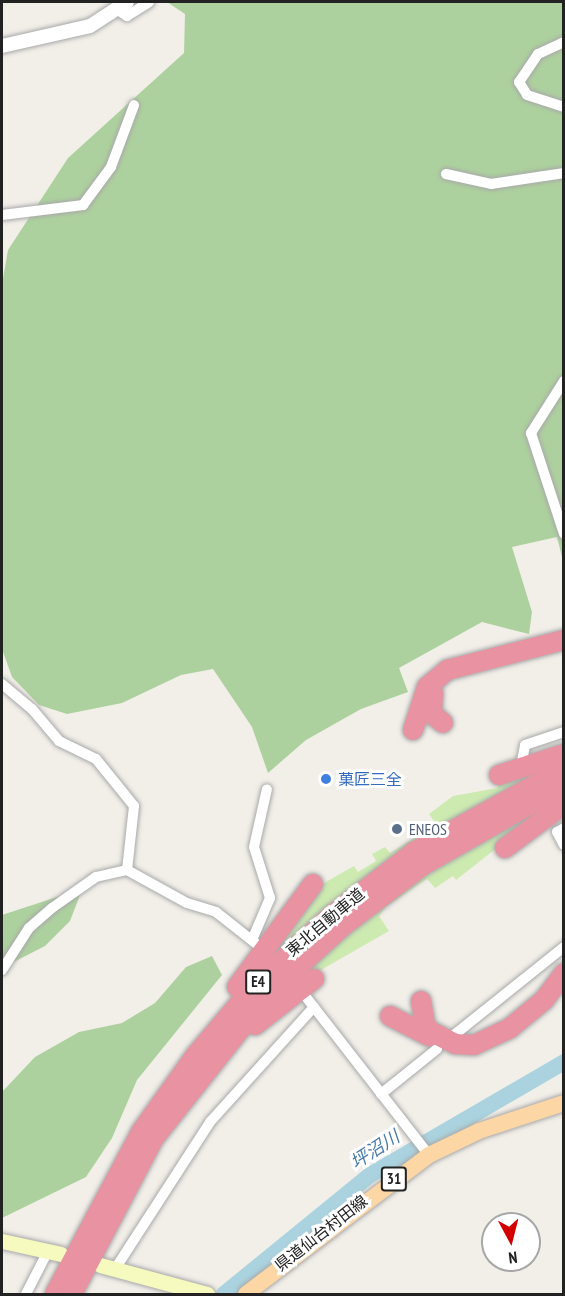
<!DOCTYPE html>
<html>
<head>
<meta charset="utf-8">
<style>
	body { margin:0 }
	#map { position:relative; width:565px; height:1296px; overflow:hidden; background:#f2efe9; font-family:"PT Sans Narrow","Noto Sans JP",sans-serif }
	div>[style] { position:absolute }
	.grass>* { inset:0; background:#cdebb0 }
	.forest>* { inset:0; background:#add19e }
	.river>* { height:16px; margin:-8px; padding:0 8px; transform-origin:8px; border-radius:8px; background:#aad3df }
	.roads { filter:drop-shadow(0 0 2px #a9a9a9) drop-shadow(0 0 2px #a9a9a9) }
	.minor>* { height:10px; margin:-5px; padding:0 5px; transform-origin:5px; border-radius:5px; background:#fff }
	.tertiary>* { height:14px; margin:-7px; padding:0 7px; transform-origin:7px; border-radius:7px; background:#fff }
	.secondary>* { height:15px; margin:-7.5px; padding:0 7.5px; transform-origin:7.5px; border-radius:7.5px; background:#f7fabf }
	.primary>* { height:16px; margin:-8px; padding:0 8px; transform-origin:8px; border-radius:8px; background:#fcd6a4 }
	.motorway>* { height:20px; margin:-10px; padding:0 10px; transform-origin:10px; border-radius:10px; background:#e892a2 }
	.dots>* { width:16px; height:16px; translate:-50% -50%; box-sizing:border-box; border:3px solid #fff; border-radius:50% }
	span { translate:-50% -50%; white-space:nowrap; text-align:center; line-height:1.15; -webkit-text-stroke:6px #fff; paint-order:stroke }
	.shield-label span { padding:2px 4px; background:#fff; border:2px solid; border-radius:4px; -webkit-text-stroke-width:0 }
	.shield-label { font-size:15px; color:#222; font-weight:700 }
	.shop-label { font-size:16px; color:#366cbe }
	.left { translate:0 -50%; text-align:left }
	.service-label { font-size:16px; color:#4e5e75 }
	.street-label { font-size:16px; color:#222 }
	.water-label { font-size:18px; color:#4a7aab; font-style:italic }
	.frame { position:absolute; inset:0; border:3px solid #222; pointer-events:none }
	.north { position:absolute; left:481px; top:1212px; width:60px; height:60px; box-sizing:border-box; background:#fff; border:2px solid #a7a7a7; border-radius:50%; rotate:173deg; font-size:16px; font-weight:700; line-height:24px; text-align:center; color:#222 }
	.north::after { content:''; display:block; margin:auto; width:21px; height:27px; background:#d40000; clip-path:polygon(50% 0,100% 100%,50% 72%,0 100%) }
</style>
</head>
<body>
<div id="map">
	<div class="grass">
		<i style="clip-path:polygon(556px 764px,264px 964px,317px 887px,354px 866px,358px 872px,376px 861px,372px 854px,385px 847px,390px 853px,436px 824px,429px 814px,453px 796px,497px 788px,501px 780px)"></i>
		<i style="clip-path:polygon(563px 796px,456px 880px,453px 876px,435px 888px,427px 879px,387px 906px,379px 916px,389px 931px,286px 990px,351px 928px,451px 857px)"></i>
	</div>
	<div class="forest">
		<i style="clip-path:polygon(167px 2px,563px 2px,563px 561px,557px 537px,512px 547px,532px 612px,529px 634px,482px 622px,399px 668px,408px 692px,361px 709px,306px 740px,268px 773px,252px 727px,213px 669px,181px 675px,122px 703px,67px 714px,39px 705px,12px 677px,2px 649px,2px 284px,8px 250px,68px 158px,184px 53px,185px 14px)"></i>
		<i style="clip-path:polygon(69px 893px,80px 895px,70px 921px,45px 946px,2px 968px,2px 915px)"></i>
		<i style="clip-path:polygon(212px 956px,222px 975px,137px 1080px,112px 1138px,86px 1177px,2px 1218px,2px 1092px,35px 1057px,79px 1032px,122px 1023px,155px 1003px,186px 967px)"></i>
	</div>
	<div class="river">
		<i style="left:224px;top:1294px;width:188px;rotate:-39.2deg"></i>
		<i style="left:370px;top:1175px;width:225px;rotate:-30.2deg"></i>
	</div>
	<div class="roads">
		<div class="minor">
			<i style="left:118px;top:10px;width:11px;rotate:34deg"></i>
			<i style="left:127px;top:16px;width:26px;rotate:-32deg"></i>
			<i style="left:564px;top:42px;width:29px;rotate:155deg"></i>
			<i style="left:538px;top:54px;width:34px;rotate:124deg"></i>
			<i style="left:519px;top:82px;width:15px;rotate:58deg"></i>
			<i style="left:527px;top:95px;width:39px;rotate:18deg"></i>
			<i style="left:446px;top:174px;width:46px;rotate:12.5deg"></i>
			<i style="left:491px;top:184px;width:74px;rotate:-8.6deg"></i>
			<i style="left:2px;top:215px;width:82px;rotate:-7deg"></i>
			<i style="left:83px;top:205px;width:47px;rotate:-53.6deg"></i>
			<i style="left:111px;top:167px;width:66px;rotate:-69.6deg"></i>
			<i style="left:564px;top:381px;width:62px;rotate:122.4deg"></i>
			<i style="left:531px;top:433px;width:106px;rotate:71.9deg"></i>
			<i style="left:2px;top:684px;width:39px;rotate:40deg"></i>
			<i style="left:32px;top:709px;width:42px;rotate:49.8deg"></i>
			<i style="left:59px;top:741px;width:41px;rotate:25.9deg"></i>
			<i style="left:96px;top:759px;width:60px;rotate:51deg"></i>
			<i style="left:134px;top:806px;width:64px;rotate:96.2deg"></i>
			<i style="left:522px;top:761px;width:16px;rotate:-79deg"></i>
			<i style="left:525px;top:745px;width:41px;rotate:-18.4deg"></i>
			<i style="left:564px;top:828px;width:8px;rotate:150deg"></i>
			<i style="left:557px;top:832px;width:15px;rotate:62deg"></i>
			<i style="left:252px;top:940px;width:46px;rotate:-66.8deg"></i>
			<i style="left:270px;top:898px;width:53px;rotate:-107.4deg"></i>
			<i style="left:254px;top:847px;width:59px;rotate:-77.4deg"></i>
			<i style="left:2px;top:970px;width:50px;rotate:-57.3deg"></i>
			<i style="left:29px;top:928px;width:30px;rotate:-41deg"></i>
			<i style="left:52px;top:908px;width:54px;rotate:-35.2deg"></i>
			<i style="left:96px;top:877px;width:32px;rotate:-13deg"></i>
			<i style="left:127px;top:870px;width:68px;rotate:28.8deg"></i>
			<i style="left:187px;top:903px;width:30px;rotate:17deg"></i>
			<i style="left:216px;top:912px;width:55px;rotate:38.3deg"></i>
			<i style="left:306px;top:997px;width:200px;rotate:52.1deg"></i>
			<i style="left:454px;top:1035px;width:141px;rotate:-38.7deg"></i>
			<i style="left:381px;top:1094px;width:72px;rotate:-38.8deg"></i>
			<i style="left:115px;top:1269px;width:175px;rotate:-57.1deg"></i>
			<i style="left:210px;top:1122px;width:155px;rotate:-47.9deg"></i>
			<i style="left:26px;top:1294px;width:48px;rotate:-62.9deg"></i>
		</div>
		<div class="tertiary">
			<i style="left:2px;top:46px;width:90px;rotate:-12.8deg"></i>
			<i style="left:90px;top:26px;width:44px;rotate:-33deg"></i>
		</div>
		<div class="secondary">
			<i style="left:2px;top:1241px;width:60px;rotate:12.4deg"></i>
			<i style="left:100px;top:1265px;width:111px;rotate:15.2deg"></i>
		</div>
		<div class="primary">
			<i style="left:246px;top:1294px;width:230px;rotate:-37.2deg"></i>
			<i style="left:429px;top:1155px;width:55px;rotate:-25.6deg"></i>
			<i style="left:479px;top:1131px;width:89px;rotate:-18.2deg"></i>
		</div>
		<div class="motorway">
			<i style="left:433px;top:693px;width:21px;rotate:93deg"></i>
			<i style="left:432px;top:714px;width:14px;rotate:39deg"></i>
			<i style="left:413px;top:730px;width:45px;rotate:-72deg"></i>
			<i style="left:427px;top:687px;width:26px;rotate:-40deg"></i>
			<i style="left:447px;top:670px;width:121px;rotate:-14.4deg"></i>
			<i style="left:499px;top:775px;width:68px;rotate:-17.9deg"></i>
			<i style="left:505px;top:848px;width:74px;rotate:-36.7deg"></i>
			<i style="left:237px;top:987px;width:128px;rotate:-53.6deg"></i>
			<i style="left:421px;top:1001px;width:28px;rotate:80deg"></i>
			<i style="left:426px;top:1029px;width:33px;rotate:27deg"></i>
			<i style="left:455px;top:1044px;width:19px;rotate:3deg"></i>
			<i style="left:474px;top:1045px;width:40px;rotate:-25deg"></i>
			<i style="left:510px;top:1028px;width:44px;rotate:-39.5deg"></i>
			<i style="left:544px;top:1000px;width:34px;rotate:-53deg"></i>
			<i style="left:390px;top:1016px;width:44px;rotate:27.1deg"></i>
			<i style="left:255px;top:1025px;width:75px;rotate:-37.9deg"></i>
			<i style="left:55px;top:1294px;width:183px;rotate:-62deg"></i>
			<i style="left:141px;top:1132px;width:95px;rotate:-54.5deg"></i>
			<i style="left:196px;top:1055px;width:93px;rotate:-49.8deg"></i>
			<i style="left:256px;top:984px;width:101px;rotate:-42.2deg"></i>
			<i style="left:331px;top:916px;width:105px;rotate:-37.6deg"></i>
			<i style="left:414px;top:852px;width:171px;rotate:-29deg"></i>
			<i style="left:72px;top:1294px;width:176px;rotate:-62.3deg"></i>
			<i style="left:154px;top:1138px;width:184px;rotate:-51.6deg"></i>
			<i style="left:268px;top:994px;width:101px;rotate:-42.2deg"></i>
			<i style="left:343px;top:926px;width:101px;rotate:-37.3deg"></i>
			<i style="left:423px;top:865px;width:162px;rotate:-29.6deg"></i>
		</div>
	</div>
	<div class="dots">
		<i style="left:326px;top:779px;background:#3f7fe0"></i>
		<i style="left:397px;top:829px;background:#5c6f8a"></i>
	</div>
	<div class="shield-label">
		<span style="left:258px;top:982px">E4</span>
		<span style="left:394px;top:1179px">31</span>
	</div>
	<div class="shop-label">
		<span class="left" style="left:338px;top:779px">菓匠三全</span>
	</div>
	<div class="service-label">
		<span class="left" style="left:409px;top:829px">ENEOS</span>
	</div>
	<div class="street-label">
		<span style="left:325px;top:922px;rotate:-40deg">東北自動車道</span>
		<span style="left:321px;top:1233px;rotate:-38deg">県道仙台村田線</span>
	</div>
	<div class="water-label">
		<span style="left:375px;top:1150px;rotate:-33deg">坪沼川</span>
	</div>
	<div class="frame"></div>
	<div class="north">N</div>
</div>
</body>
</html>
